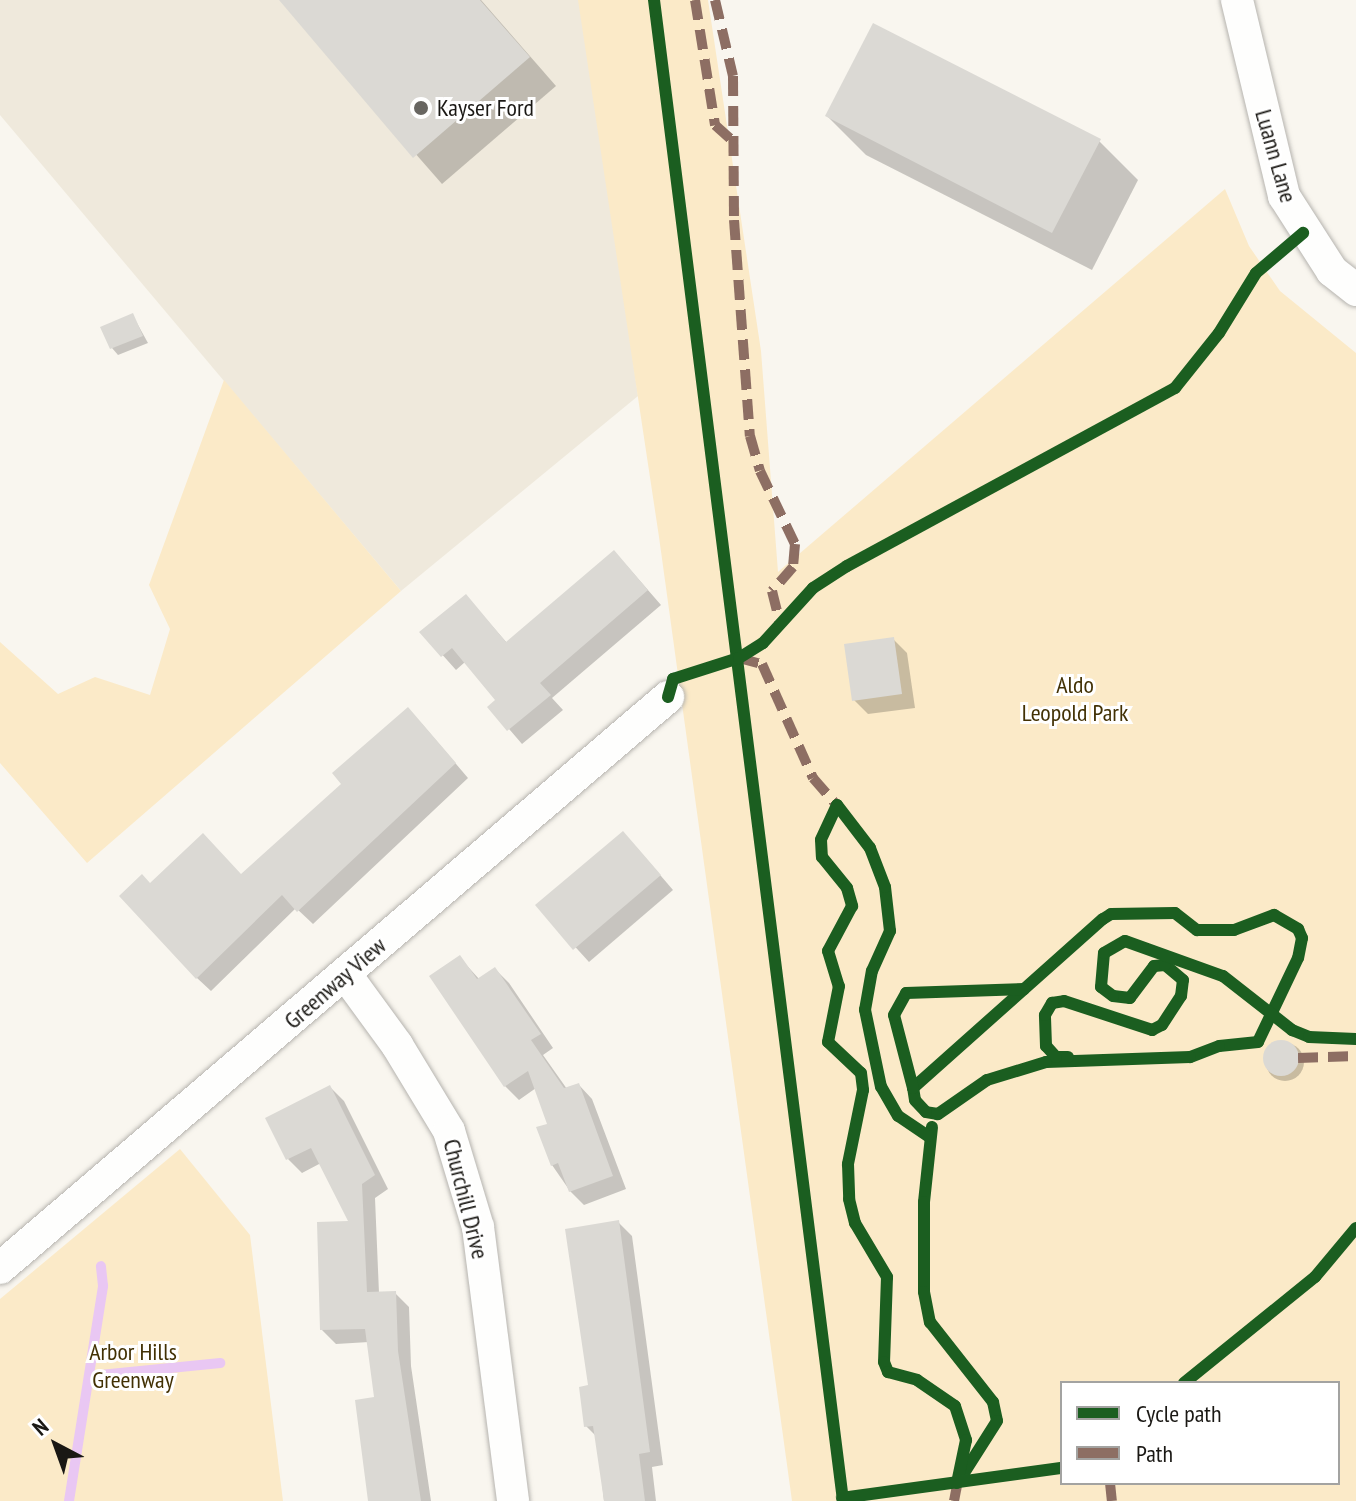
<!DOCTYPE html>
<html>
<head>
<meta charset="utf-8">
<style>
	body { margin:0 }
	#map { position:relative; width:1356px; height:1501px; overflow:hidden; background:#f9f6ef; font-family:"PT Sans Narrow",sans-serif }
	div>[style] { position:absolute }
	.built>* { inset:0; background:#efe9dc }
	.green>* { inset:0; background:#fbeac8 }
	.shadow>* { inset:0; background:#0003 }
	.round { border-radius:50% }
	.stream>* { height:10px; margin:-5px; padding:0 5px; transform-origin:5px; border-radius:5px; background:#e9c7f3 }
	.building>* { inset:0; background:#dbd9d4 }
	.roads { filter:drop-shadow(0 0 2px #b6b4af) drop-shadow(0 0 2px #b6b4af) }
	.minor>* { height:32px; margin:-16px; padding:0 16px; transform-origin:16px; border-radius:16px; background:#fefefd }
	.quiet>* { height:10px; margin-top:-5px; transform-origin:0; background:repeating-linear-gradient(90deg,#8d6e63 0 20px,transparent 0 30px) }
	.cycleway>* { height:12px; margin:-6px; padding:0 6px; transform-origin:6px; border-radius:6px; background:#1b5e20 }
	.dots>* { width:22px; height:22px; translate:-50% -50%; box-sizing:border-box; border:4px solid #fff; border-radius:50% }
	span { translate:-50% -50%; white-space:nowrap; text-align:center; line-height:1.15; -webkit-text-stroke:6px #fff; paint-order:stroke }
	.poi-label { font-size:24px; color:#1a1814 }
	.left { translate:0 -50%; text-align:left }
	.street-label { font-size:24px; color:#1a1814 }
	.park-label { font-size:24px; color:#423104 }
	.legend { position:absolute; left:1060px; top:1381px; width:280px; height:104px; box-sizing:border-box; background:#fff; border:2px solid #a3a3a1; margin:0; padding:10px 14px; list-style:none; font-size:24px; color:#1a1814 }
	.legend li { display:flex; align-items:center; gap:16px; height:40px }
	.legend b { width:40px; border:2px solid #a3a3a1 }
	.north { position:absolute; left:16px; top:1405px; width:80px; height:80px; -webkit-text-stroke:6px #fff; paint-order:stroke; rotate:319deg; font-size:22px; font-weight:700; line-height:32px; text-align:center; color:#1a1814 }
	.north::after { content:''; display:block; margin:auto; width:28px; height:36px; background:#1a1814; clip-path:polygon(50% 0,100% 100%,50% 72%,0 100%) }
</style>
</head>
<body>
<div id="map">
	<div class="built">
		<i style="clip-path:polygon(0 0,582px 0,638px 396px,401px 591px,0 115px)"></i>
	</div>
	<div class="green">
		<i style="clip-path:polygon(evenodd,578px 0,708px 0,761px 351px,778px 572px,1225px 189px,1249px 246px,1280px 291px,1356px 353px,1356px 1501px,792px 1501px,659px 537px,578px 0,1062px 1383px,1338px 1383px,1338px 1483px,1062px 1483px,1062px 1383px)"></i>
		<i style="clip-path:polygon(224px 380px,401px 591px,87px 863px,0 763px,0 642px,58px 694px,95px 677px,150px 695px,170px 629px,149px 585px)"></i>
		<i style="clip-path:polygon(180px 1149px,250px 1235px,283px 1501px,0 1501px,0 1299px)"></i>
	</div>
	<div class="shadow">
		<i style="clip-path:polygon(281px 0,481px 0,556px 86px,442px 184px)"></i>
		<i style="clip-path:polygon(827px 116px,1099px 141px,1138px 180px,1092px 270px,866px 155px)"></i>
		<i style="clip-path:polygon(133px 316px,148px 343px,118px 355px,112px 348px)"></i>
		<i style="clip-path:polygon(627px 566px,661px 605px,552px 698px,563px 710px,522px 744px,490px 707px,498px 701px,465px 662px,456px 670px,422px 632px,466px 596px,507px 643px)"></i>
		<i style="clip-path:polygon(893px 639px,907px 653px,915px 708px,868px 714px,854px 700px)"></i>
		<i style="clip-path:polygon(422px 724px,468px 778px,313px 924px,296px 908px,211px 991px,197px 978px,150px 885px,242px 877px)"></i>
		<i style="clip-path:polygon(637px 848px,673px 890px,589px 962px,538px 906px)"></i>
		<i style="clip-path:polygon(460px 958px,480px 980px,495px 969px,509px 983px,553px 1048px,543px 1055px,567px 1089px,579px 1085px,592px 1099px,626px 1189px,584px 1205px,570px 1191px,552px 1165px,550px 1125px,536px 1088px,519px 1100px,505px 1086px)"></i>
		<i class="round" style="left:1266px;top:1043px;width:38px;height:38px"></i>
		<i style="clip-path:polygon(330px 1087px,344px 1101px,388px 1189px,375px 1198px,379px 1293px,395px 1293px,409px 1307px,411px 1366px,431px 1501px,371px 1501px,376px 1399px,369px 1342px,336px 1344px,322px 1330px,352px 1223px,321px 1163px,302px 1173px,288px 1159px)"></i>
		<i style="clip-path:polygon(618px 1222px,632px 1236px,663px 1465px,652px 1467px,656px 1501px,604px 1501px,597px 1437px,586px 1426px)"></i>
	</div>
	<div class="stream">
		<i style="left:90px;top:1376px;width:131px;rotate:-5.7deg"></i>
		<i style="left:69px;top:1501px;width:218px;rotate:-81deg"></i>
		<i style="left:103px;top:1286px;width:20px;rotate:-96deg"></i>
	</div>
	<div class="building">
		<i style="clip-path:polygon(279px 0,480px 0,530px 57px,413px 158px)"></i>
		<i style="clip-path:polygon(873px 23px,1101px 139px,1052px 233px,825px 116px)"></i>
		<i style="clip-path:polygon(133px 313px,143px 336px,110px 349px,100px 327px)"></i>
		<i style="clip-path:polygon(614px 550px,648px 590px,540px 683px,551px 695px,507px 731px,487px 707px,495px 700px,452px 648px,441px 657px,419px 632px,466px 594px,506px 642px)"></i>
		<i style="clip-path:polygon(894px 637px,902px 694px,852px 701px,844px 644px)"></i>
		<i style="clip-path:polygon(408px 707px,456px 763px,297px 912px,282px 895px,196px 979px,119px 896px,142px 874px,150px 883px,203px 833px,241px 874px,341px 784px,332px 773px)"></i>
		<i style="clip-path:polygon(623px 831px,661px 875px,573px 950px,535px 905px)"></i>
		<i style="clip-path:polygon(460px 955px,477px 979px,495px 967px,541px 1034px,531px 1040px,564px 1088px,579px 1083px,613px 1176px,569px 1192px,558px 1163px,551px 1166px,536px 1127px,547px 1124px,528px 1071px,504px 1087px,429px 976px)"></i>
		<i class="round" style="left:1263px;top:1040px;width:36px;height:36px"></i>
		<i style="clip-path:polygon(330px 1085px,375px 1175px,362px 1184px,367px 1292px,396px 1291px,398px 1351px,421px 1501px,368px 1501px,355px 1400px,374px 1397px,365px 1329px,320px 1330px,317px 1222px,348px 1221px,311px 1148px,286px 1160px,265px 1118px)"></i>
		<i style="clip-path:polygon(619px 1220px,650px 1452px,639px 1454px,645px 1501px,604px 1501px,593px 1426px,584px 1427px,579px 1387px,588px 1385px,565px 1229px)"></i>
	</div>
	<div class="roads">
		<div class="minor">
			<i style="left:1237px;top:0;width:202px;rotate:76.5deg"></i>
			<i style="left:1284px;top:196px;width:89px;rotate:57.4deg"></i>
			<i style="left:1332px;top:271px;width:31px;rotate:38deg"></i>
			<i style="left:346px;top:975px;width:87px;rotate:53.9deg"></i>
			<i style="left:397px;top:1045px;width:100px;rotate:58.8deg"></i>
			<i style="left:449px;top:1131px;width:100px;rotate:73.2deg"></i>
			<i style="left:478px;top:1227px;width:276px;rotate:82.7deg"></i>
			<i style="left:0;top:1268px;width:879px;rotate:-40.52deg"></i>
		</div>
	</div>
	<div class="quiet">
		<i style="left:695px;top:0;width:127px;rotate:80.9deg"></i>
		<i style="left:715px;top:125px;width:24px;rotate:42deg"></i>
		<i style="left:715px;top:0;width:78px;rotate:76.7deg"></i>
		<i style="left:733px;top:76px;width:144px;rotate:89.6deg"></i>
		<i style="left:734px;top:220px;width:217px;rotate:85.8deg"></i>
		<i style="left:750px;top:436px;width:36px;rotate:74deg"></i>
		<i style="left:760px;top:471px;width:81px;rotate:64.4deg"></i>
		<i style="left:795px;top:544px;width:23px;rotate:95deg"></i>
		<i style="left:793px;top:567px;width:32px;rotate:131deg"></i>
		<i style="left:772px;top:591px;width:34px;rotate:76deg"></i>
		<i style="left:739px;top:658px;width:24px;rotate:15deg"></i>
		<i style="left:762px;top:664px;width:125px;rotate:65.9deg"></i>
		<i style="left:813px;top:778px;width:43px;rotate:48.8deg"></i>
		<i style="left:1298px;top:1058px;width:58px;rotate:-2deg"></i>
		<i style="left:1110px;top:1483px;width:18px;rotate:84deg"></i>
		<i style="left:954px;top:1501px;width:26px;rotate:-79deg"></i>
	</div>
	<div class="cycleway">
		<i style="left:654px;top:0;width:1513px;rotate:82.82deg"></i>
		<i style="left:668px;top:697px;width:19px;rotate:-74deg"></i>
		<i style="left:673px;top:679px;width:69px;rotate:-17.7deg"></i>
		<i style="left:739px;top:658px;width:28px;rotate:-32deg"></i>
		<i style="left:763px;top:643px;width:74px;rotate:-47.7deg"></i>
		<i style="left:813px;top:588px;width:40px;rotate:-32.9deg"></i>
		<i style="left:847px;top:566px;width:373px;rotate:-28.5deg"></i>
		<i style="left:1175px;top:388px;width:70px;rotate:-51.3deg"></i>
		<i style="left:1219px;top:333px;width:70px;rotate:-58.3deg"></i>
		<i style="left:1256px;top:273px;width:62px;rotate:-40.4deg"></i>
		<i style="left:1175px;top:913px;width:28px;rotate:38deg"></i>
		<i style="left:1197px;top:930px;width:37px"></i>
		<i style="left:1234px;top:930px;width:43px;rotate:-20.6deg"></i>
		<i style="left:1274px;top:915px;width:28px;rotate:30deg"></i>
		<i style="left:1298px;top:929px;width:10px;rotate:66deg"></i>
		<i style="left:1302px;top:938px;width:20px;rotate:101deg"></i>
		<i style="left:1298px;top:958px;width:93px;rotate:115.5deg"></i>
		<i style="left:1258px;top:1042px;width:39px;rotate:174deg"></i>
		<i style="left:1219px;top:1046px;width:31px;rotate:159deg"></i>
		<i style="left:1190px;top:1057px;width:144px;rotate:178deg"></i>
		<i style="left:1046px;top:1062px;width:62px;rotate:163deg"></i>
		<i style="left:987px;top:1080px;width:60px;rotate:145.2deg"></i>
		<i style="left:938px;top:1114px;width:12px;rotate:-171deg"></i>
		<i style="left:926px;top:1112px;width:16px;rotate:-133deg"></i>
		<i style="left:915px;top:1100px;width:12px;rotate:-99deg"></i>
		<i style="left:913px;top:1088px;width:254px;rotate:-41.7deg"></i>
		<i style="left:1103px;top:919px;width:9px;rotate:-32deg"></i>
		<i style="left:1111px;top:914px;width:64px;rotate:-0.9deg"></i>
		<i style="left:1068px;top:1057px;width:12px;rotate:180deg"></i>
		<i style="left:1056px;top:1057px;width:15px;rotate:-132deg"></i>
		<i style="left:1046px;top:1046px;width:31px;rotate:-92deg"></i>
		<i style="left:1045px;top:1015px;width:14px;rotate:-60deg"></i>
		<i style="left:1052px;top:1003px;width:12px;rotate:-9deg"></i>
		<i style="left:1064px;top:1001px;width:93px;rotate:18.2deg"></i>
		<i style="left:1152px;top:1030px;width:11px;rotate:-27deg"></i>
		<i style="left:1162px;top:1025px;width:35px;rotate:-57deg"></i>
		<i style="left:1181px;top:996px;width:16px;rotate:-83deg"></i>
		<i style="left:1183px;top:980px;width:23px;rotate:-140deg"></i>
		<i style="left:1165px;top:965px;width:11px;rotate:175deg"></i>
		<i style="left:1154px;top:966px;width:40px;rotate:127deg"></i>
		<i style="left:1130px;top:998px;width:17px;rotate:-173deg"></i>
		<i style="left:1113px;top:996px;width:15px;rotate:-143deg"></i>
		<i style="left:1101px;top:987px;width:34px;rotate:-85deg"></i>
		<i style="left:1104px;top:953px;width:24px;rotate:-30deg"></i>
		<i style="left:1125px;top:941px;width:104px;rotate:19.7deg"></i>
		<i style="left:1223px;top:976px;width:88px;rotate:38deg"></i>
		<i style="left:1292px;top:1030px;width:18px;rotate:22deg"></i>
		<i style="left:1309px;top:1037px;width:47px;rotate:2.4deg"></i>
		<i style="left:913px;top:1088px;width:75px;rotate:-104.6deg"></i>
		<i style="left:894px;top:1015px;width:25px;rotate:-61deg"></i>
		<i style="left:906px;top:993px;width:118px;rotate:-1.9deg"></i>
		<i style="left:932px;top:1127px;width:75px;rotate:96.1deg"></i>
		<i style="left:924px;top:1202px;width:90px;rotate:90deg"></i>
		<i style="left:924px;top:1292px;width:31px;rotate:79deg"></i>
		<i style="left:930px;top:1322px;width:102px;rotate:51.8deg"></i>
		<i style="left:993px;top:1402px;width:19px;rotate:78deg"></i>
		<i style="left:997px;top:1421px;width:62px;rotate:122.4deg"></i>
		<i style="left:928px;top:1136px;width:36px;rotate:-146deg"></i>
		<i style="left:898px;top:1116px;width:34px;rotate:-120deg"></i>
		<i style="left:881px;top:1087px;width:79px;rotate:-101.7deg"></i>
		<i style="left:865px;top:1010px;width:40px;rotate:-80deg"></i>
		<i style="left:872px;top:971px;width:44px;rotate:-65.8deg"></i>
		<i style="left:890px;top:931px;width:44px;rotate:-96.5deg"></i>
		<i style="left:885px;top:887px;width:42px;rotate:-111deg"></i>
		<i style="left:870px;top:848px;width:54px;rotate:-127.5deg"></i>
		<i style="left:837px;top:805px;width:38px;rotate:115deg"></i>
		<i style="left:821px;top:840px;width:17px;rotate:87deg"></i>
		<i style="left:822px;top:857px;width:40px;rotate:51deg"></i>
		<i style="left:847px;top:888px;width:19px;rotate:74deg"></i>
		<i style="left:852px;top:906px;width:51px;rotate:118.1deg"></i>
		<i style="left:828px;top:951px;width:37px;rotate:73deg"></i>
		<i style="left:839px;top:986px;width:57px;rotate:101.1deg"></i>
		<i style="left:828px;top:1042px;width:45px;rotate:43.2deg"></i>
		<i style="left:861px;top:1073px;width:17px;rotate:83deg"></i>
		<i style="left:863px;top:1090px;width:76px;rotate:101.5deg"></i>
		<i style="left:848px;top:1164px;width:35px;rotate:88deg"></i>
		<i style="left:849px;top:1199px;width:25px;rotate:76deg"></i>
		<i style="left:855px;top:1223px;width:63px;rotate:59.3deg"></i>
		<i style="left:887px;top:1277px;width:85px;rotate:92deg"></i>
		<i style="left:884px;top:1362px;width:11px;rotate:68deg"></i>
		<i style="left:888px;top:1372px;width:30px;rotate:15deg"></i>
		<i style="left:917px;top:1380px;width:46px;rotate:34.4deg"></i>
		<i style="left:955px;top:1406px;width:36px;rotate:72deg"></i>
		<i style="left:966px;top:1440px;width:44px;rotate:101.8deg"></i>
		<i style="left:1184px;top:1383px;width:169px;rotate:-39deg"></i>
		<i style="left:1315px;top:1277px;width:64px;rotate:-50.1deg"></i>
		<i style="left:842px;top:1498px;width:222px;rotate:-7.8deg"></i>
	</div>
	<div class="dots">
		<i style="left:421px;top:108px;background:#686661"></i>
	</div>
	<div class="poi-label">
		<span class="left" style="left:437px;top:108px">Kayser Ford</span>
	</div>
	<div class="street-label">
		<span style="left:1276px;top:156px;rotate:74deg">Luann Lane</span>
		<span style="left:335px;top:983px;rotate:-41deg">Greenway View</span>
		<span style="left:466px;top:1199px;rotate:76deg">Churchill Drive</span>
	</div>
	<div class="park-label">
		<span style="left:1075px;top:699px">Aldo<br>Leopold Park</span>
		<span style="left:133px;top:1366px">Arbor Hills<br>Greenway</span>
	</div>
	<ul class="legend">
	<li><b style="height:10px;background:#1b5e20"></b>Cycle path</li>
	<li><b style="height:10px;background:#8d6e63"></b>Path</li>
	</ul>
	<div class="north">N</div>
</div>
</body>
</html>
